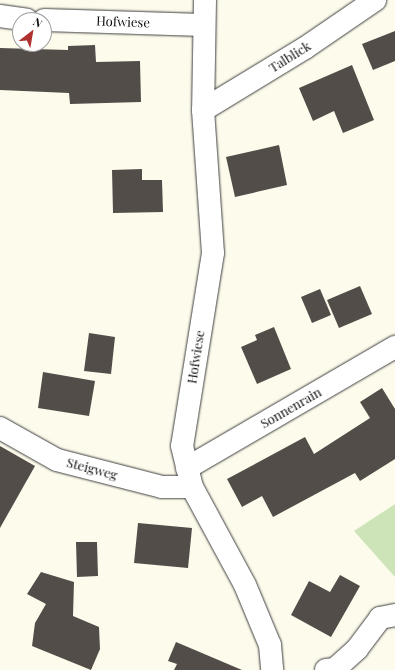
<!DOCTYPE html>
<html>
<head>
<meta charset="utf-8">
<style>
	body { margin:0 }
	#map { position:relative; width:395px; height:670px; overflow:hidden; background:#fdfbec; font-family:"Playfair Display",serif }
	div>[style] { position:absolute }
	.green>* { inset:0; background:#cde4b9 }
	.building>* { inset:0; background:#534d49 }
	.roads { filter:drop-shadow(0 0 1px #3e3e3e) drop-shadow(0 0 1px #3e3e3e) }
	.minor>* { height:22px; margin:-11px; padding:0 11px; transform-origin:11px; border-radius:11px; background:#fff }
	span { translate:-50% -50%; white-space:nowrap; text-align:center; line-height:1.15; -webkit-text-stroke:4px #fff; paint-order:stroke }
	.street-label { font-size:13px; color:#0b0b0b }
	.north { position:absolute; left:12px; top:12px; width:40px; height:40px; box-sizing:border-box; background:#fff; border:1px solid #9d9d9d; border-radius:50%; rotate:31deg; font-size:11px; font-weight:700; line-height:16px; text-align:center; color:#0b0b0b }
	.north::after { content:''; display:block; margin:auto; width:14px; height:18px; background:#af3130; clip-path:polygon(50% 0,100% 100%,50% 72%,0 100%) }
</style>
</head>
<body>
<div id="map">
	<div class="green">
		<i style="clip-path:polygon(395px 504px,395px 577px,354px 531px)"></i>
	</div>
	<div class="building">
		<i style="clip-path:polygon(395px 31px,395px 61px,373px 70px,362px 44px)"></i>
		<i style="clip-path:polygon(95px 45px,96px 62px,140px 61px,141px 102px,70px 104px,69px 93px,0 90px,0 48px,68px 50px,68px 46px)"></i>
		<i style="clip-path:polygon(352px 65px,374px 120px,343px 133px,334px 111px,313px 121px,299px 88px)"></i>
		<i style="clip-path:polygon(279px 145px,287px 185px,235px 197px,226px 157px)"></i>
		<i style="clip-path:polygon(142px 169px,142px 180px,162px 180px,163px 212px,113px 213px,112px 170px)"></i>
		<i style="clip-path:polygon(360px 286px,372px 314px,339px 328px,327px 300px)"></i>
		<i style="clip-path:polygon(320px 289px,331px 315px,312px 323px,301px 297px)"></i>
		<i style="clip-path:polygon(274px 327px,291px 369px,257px 384px,241px 347px,257px 340px,255px 335px)"></i>
		<i style="clip-path:polygon(89px 333px,115px 337px,111px 374px,84px 371px)"></i>
		<i style="clip-path:polygon(43px 372px,95px 381px,89px 416px,38px 408px)"></i>
		<i style="clip-path:polygon(382px 388px,395px 409px,395px 459px,360px 481px,355px 473px,273px 517px,262px 496px,242px 507px,227px 479px,305px 437px,314px 454px,370px 418px,360px 402px)"></i>
		<i style="clip-path:polygon(0 446px,35px 466px,0 528px)"></i>
		<i style="clip-path:polygon(138px 523px,192px 528px,188px 568px,134px 563px)"></i>
		<i style="clip-path:polygon(76px 542px,97px 542px,98px 576px,77px 577px)"></i>
		<i style="clip-path:polygon(41px 572px,74px 582px,73px 616px,99px 627px,100px 649px,91px 670px,32px 646px,35px 623px,46px 604px,27px 594px)"></i>
		<i style="clip-path:polygon(340px 575px,360px 586px,331px 637px,291px 615px,309px 581px,330px 592px)"></i>
		<i style="clip-path:polygon(176px 642px,242px 670px,174px 670px,177px 664px,168px 661px)"></i>
	</div>
	<div class="roads">
		<div class="minor">
			<i style="left:205px;top:0;width:110px;rotate:91deg"></i>
			<i style="left:203px;top:110px;width:143px;rotate:86deg"></i>
			<i style="left:213px;top:253px;width:195px;rotate:99.1deg"></i>
			<i style="left:182px;top:446px;width:42px;rotate:76.3deg"></i>
			<i style="left:192px;top:487px;width:111px;rotate:61.6deg"></i>
			<i style="left:245px;top:585px;width:65px;rotate:67.4deg"></i>
			<i style="left:270px;top:645px;width:25px;rotate:85deg"></i>
			<i style="left:0;top:16px;width:27px;rotate:8deg"></i>
			<i style="left:44px;top:20px;width:159px;rotate:1.8deg"></i>
			<i style="left:203px;top:110px;width:119px;rotate:-31.3deg"></i>
			<i style="left:305px;top:48px;width:85px;rotate:-34.4deg"></i>
			<i style="left:0;top:428px;width:65px;rotate:29.3deg"></i>
			<i style="left:57px;top:460px;width:108px;rotate:14.4deg"></i>
			<i style="left:162px;top:487px;width:30px"></i>
			<i style="left:187px;top:468px;width:241px;rotate:-30.2deg"></i>
			<i style="left:326px;top:670px;width:9px;rotate:-6deg"></i>
			<i style="left:335px;top:669px;width:30px;rotate:-42deg"></i>
			<i style="left:357px;top:649px;width:39px;rotate:-53deg"></i>
			<i style="left:380px;top:618px;width:15px;rotate:-11deg"></i>
		</div>
	</div>
	<div class="street-label">
		<span style="left:123px;top:22px;rotate:2deg">Hofwiese</span>
		<span style="left:290px;top:57px;rotate:-32deg">Talblick</span>
		<span style="left:196px;top:357px;rotate:-81deg">Hofwiese</span>
		<span style="left:291px;top:408px;rotate:-30deg">Sonnenrain</span>
		<span style="left:92px;top:469px;rotate:15deg">Steigweg</span>
	</div>
	<div class="north">N</div>
</div>
</body>
</html>
